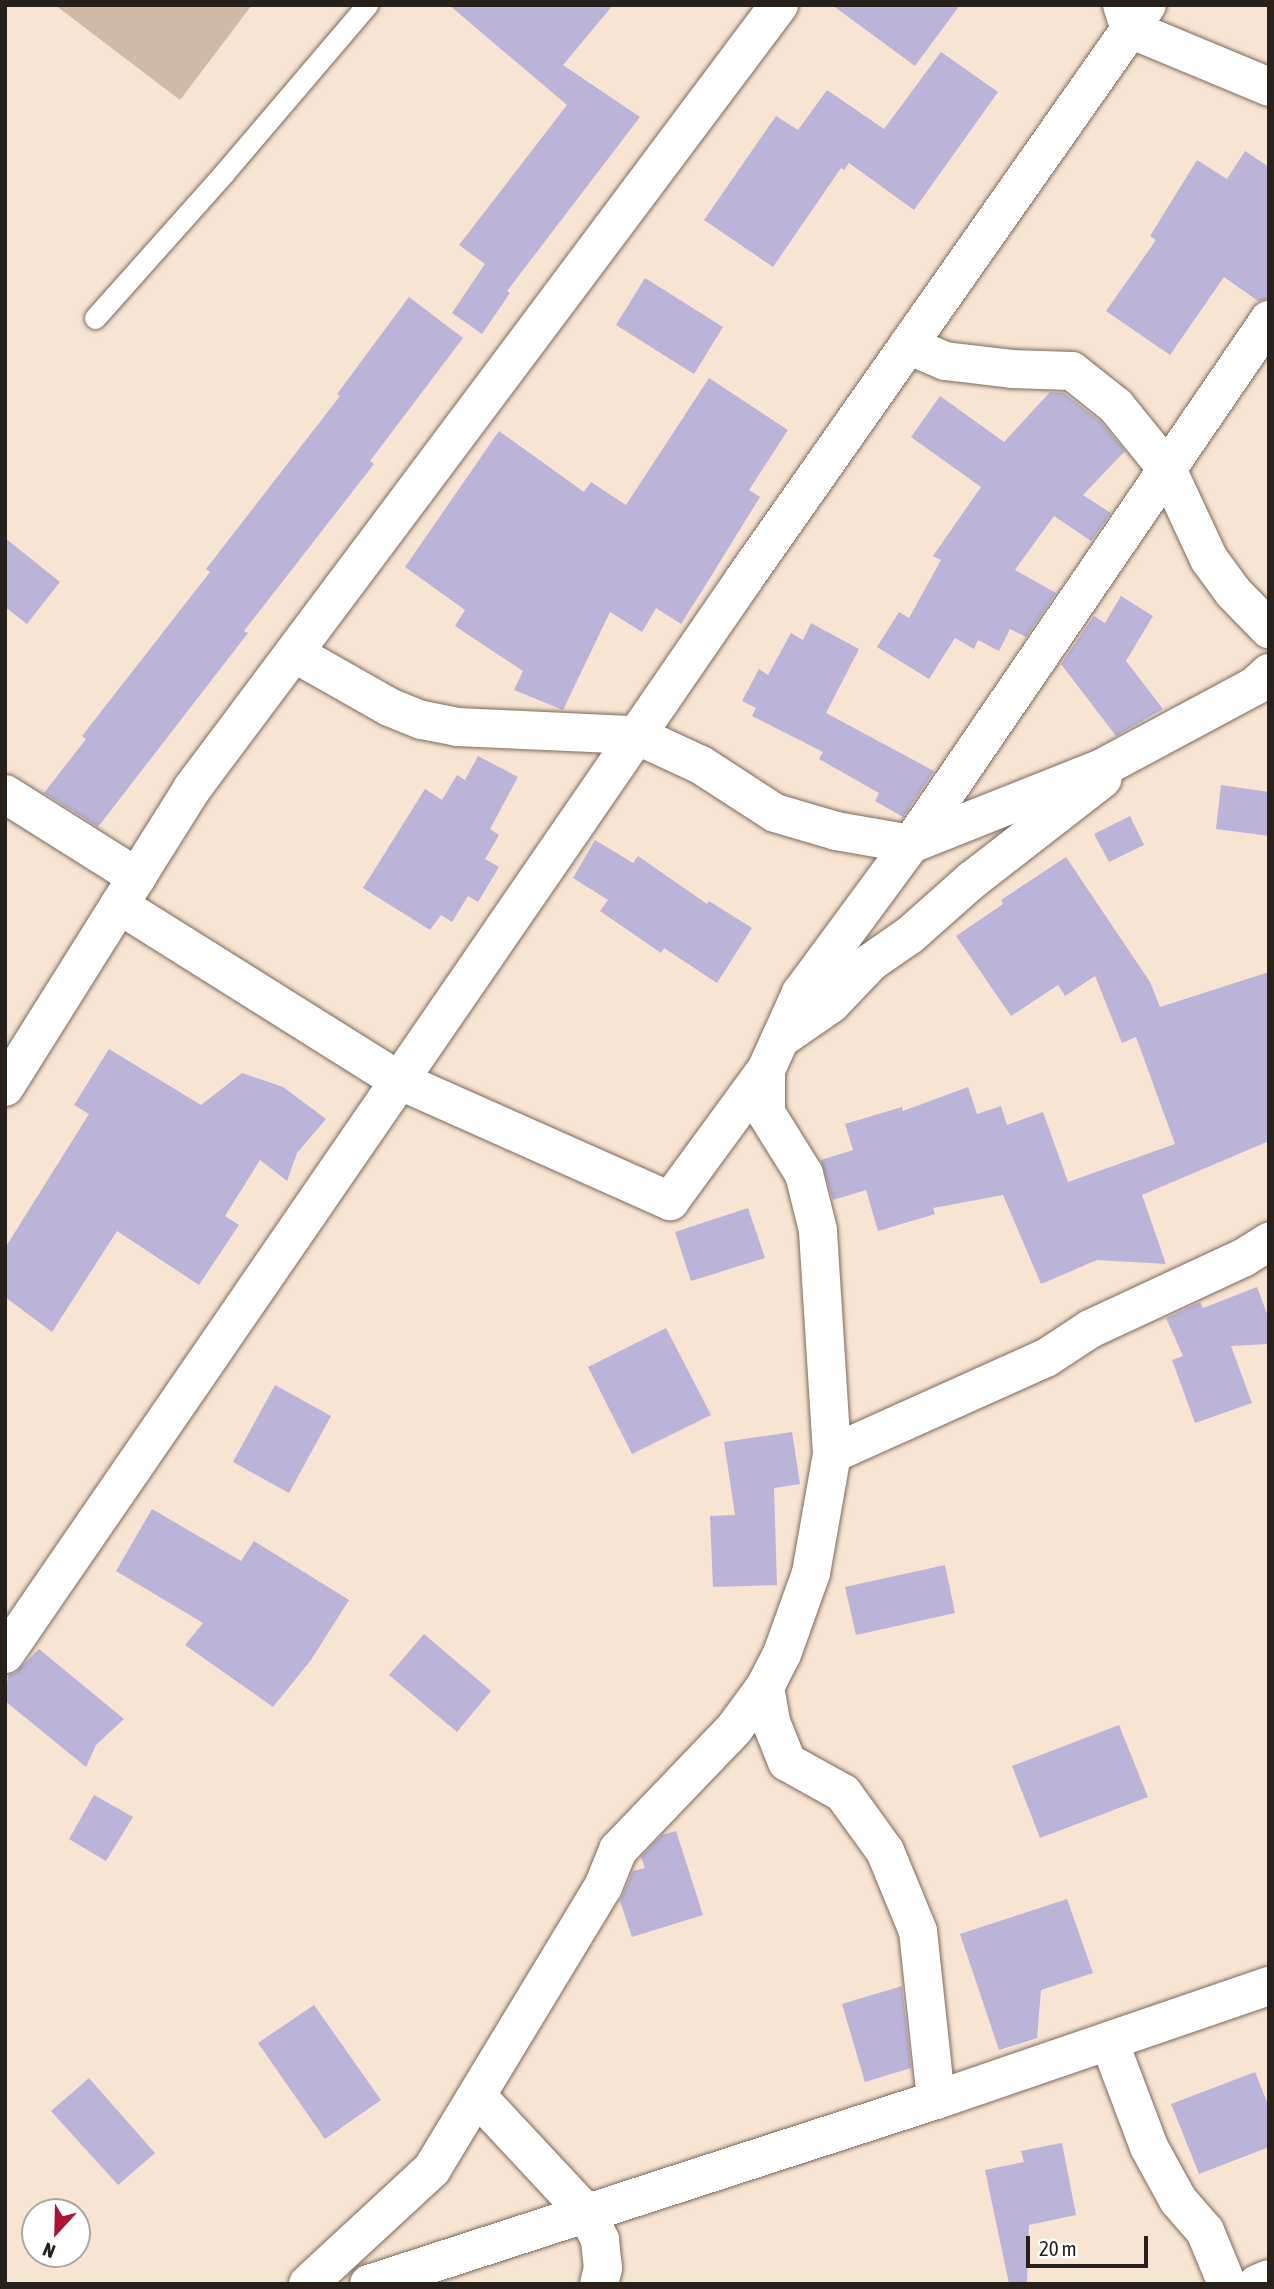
<!DOCTYPE html>
<html>
<head>
<meta charset="utf-8">
<style>
	body { margin:0 }
	#map { position:relative; width:1274px; height:2289px; overflow:hidden; background:#f8e4d3; font-family:"Asap Condensed",sans-serif }
	div>[style] { position:absolute }
	.green>* { inset:0; background:#d0b9a6 }
	.building>* { inset:0; background:#bcb3d9 }
	.roads { filter:drop-shadow(0 0 2px #7c6a5b) drop-shadow(0 0 2px #7c6a5b) }
	.lane>* { height:21px; margin:-10.5px; padding:0 10.5px; transform-origin:10.5px; border-radius:10.5px; background:#fff }
	.street>* { height:38px; margin:-19px; padding:0 19px; transform-origin:19px; border-radius:19px; background:#fff }
	span { translate:-50% -50%; white-space:nowrap; text-align:center; line-height:1.15; -webkit-text-stroke:5px #fff; paint-order:stroke }
	.frame { position:absolute; inset:0; border:7px solid #28201a; pointer-events:none }
	.north { position:absolute; left:21px; top:2198px; width:70px; height:70px; box-sizing:border-box; background:#fff; border:2px solid #a9a6a3; border-radius:50%; rotate:202deg; font-size:19px; font-weight:700; line-height:28px; text-align:center; color:#28201a }
	.north::after { content:''; display:block; margin:auto; width:24px; height:32px; background:#aa1436; clip-path:polygon(50% 0,100% 100%,50% 72%,0 100%) }
	.scale { position:absolute; left:1026px; top:2236px; width:122px; height:32px; box-sizing:border-box; border:4px solid #28201a; border-top:0; padding-left:9px; font-size:21px; line-height:24px; white-space:nowrap; color:#28201a; -webkit-text-stroke:5px #fff; paint-order:stroke }
</style>
</head>
<body>
<div id="map">
	<div class="green">
		<i style="clip-path:polygon(55px 5px,252px 5px,180px 100px)"></i>
	</div>
	<div class="building">
		<i style="clip-path:polygon(449px 5px,613px 5px,563px 65px,640px 117px,507px 291px,510px 293px,482px 334px,452px 313px,485px 264px,459px 245px,567px 105px)"></i>
		<i style="clip-path:polygon(832px 5px,960px 5px,915px 66px)"></i>
		<i style="clip-path:polygon(941px 52px,998px 92px,914px 210px,849px 163px,844px 170px,841px 168px,773px 267px,704px 220px,776px 116px,798px 130px,827px 90px,884px 129px)"></i>
		<i style="clip-path:polygon(1245px 151px,1269px 167px,1269px 298px,1258px 301px,1224px 277px,1170px 355px,1106px 311px,1156px 240px,1150px 236px,1197px 160px,1227px 179px)"></i>
		<i style="clip-path:polygon(645px 278px,723px 327px,694px 374px,616px 325px)"></i>
		<i style="clip-path:polygon(409px 297px,463px 338px,370px 461px,374px 464px,244px 631px,248px 633px,98px 827px,44px 793px,86px 739px,82px 736px,210px 572px,206px 569px,340px 396px,337px 394px)"></i>
		<i style="clip-path:polygon(709px 378px,788px 430px,749px 490px,760px 497px,705px 586px,681px 624px,656px 608px,642px 632px,610px 612px,563px 710px,514px 690px,523px 671px,455px 626px,465px 610px,405px 567px,499px 431px,584px 492px,591px 482px,626px 505px)"></i>
		<i style="clip-path:polygon(1050px 392px,1064px 393px,1101px 422px,1125px 451px,1083px 495px,1111px 513px,1091px 541px,1054px 516px,1015px 570px,1056px 593px,1026px 637px,1010px 629px,999px 651px,978px 640px,974px 649px,955px 638px,929px 679px,877px 647px,899px 612px,909px 618px,941px 560px,933px 556px,981px 487px,911px 437px,940px 396px,1004px 442px)"></i>
		<i style="clip-path:polygon(5px 538px,60px 582px,27px 624px,5px 607px)"></i>
		<i style="clip-path:polygon(1121px 596px,1153px 616px,1126px 661px,1163px 709px,1116px 736px,1061px 664px,1094px 616px,1105px 623px)"></i>
		<i style="clip-path:polygon(811px 623px,859px 649px,826px 713px,934px 771px,903px 817px,875px 801px,879px 793px,819px 759px,823px 752px,752px 716px,756px 708px,742px 701px,759px 669px,768px 675px,791px 633px,803px 640px)"></i>
		<i style="clip-path:polygon(478px 756px,518px 777px,490px 829px,499px 835px,485px 859px,499px 867px,478px 902px,468px 896px,452px 922px,441px 915px,430px 930px,363px 888px,425px 789px,442px 800px,457px 775px,465px 780px)"></i>
		<i style="clip-path:polygon(1221px 785px,1269px 792px,1269px 836px,1216px 829px)"></i>
		<i style="clip-path:polygon(1130px 816px,1144px 845px,1109px 862px,1094px 834px)"></i>
		<i style="clip-path:polygon(595px 840px,633px 863px,638px 856px,707px 904px,709px 901px,752px 928px,717px 983px,664px 948px,661px 953px,600px 911px,608px 900px,573px 878px)"></i>
		<i style="clip-path:polygon(1066px 857px,1150px 982px,1160px 1007px,1269px 972px,1269px 1141px,1142px 1195px,1166px 1264px,1097px 1260px,1041px 1284px,1003px 1195px,933px 1208px,935px 1214px,878px 1231px,866px 1190px,833px 1200px,821px 1160px,853px 1150px,845px 1124px,902px 1107px,903px 1111px,968px 1087px,977px 1114px,1001px 1106px,1007px 1125px,1043px 1112px,1068px 1182px,1175px 1144px,1136px 1037px,1122px 1043px,1095px 976px,1065px 996px,1058px 985px,1011px 1016px,956px 936px,1003px 904px,1001px 900px)"></i>
		<i style="clip-path:polygon(109px 1049px,201px 1105px,242px 1073px,283px 1087px,326px 1119px,297px 1153px,287px 1181px,260px 1160px,225px 1216px,239px 1225px,199px 1285px,117px 1231px,52px 1332px,5px 1297px,5px 1248px,89px 1114px,74px 1105px)"></i>
		<i style="clip-path:polygon(748px 1208px,765px 1258px,691px 1281px,675px 1232px)"></i>
		<i style="clip-path:polygon(1257px 1287px,1269px 1319px,1269px 1344px,1231px 1346px,1252px 1403px,1195px 1423px,1172px 1360px,1183px 1356px,1166px 1318px,1200px 1302px,1203px 1308px)"></i>
		<i style="clip-path:polygon(666px 1328px,711px 1415px,632px 1454px,588px 1367px)"></i>
		<i style="clip-path:polygon(275px 1385px,331px 1416px,289px 1493px,233px 1462px)"></i>
		<i style="clip-path:polygon(792px 1432px,800px 1484px,774px 1488px,777px 1585px,713px 1587px,710px 1516px,735px 1515px,724px 1442px)"></i>
		<i style="clip-path:polygon(152px 1509px,241px 1561px,254px 1541px,349px 1600px,311px 1660px,273px 1707px,185px 1645px,203px 1623px,116px 1571px)"></i>
		<i style="clip-path:polygon(945px 1565px,955px 1613px,856px 1635px,845px 1587px)"></i>
		<i style="clip-path:polygon(424px 1634px,491px 1691px,457px 1732px,389px 1675px)"></i>
		<i style="clip-path:polygon(39px 1649px,124px 1719px,96px 1745px,86px 1767px,5px 1701px,8px 1675px,15px 1673px)"></i>
		<i style="clip-path:polygon(1119px 1725px,1148px 1797px,1040px 1838px,1012px 1766px)"></i>
		<i style="clip-path:polygon(94px 1795px,133px 1817px,106px 1861px,69px 1839px)"></i>
		<i style="clip-path:polygon(676px 1831px,703px 1915px,632px 1937px,620px 1901px,633px 1871px,645px 1868px,641px 1857px,662px 1835px)"></i>
		<i style="clip-path:polygon(1067px 1899px,1093px 1973px,1041px 1990px,1037px 2038px,999px 2050px,960px 1934px)"></i>
		<i style="clip-path:polygon(902px 1986px,911px 2068px,865px 2082px,842px 2004px)"></i>
		<i style="clip-path:polygon(314px 2005px,381px 2100px,325px 2139px,258px 2043px)"></i>
		<i style="clip-path:polygon(1255px 2072px,1269px 2107px,1269px 2147px,1199px 2174px,1171px 2104px)"></i>
		<i style="clip-path:polygon(89px 2078px,155px 2153px,118px 2185px,51px 2111px)"></i>
		<i style="clip-path:polygon(1062px 2143px,1076px 2215px,1029px 2225px,1027px 2284px,1009px 2284px,985px 2170px,1024px 2162px,1021px 2151px)"></i>
	</div>
	<div class="roads">
		<div class="lane">
			<i style="left:95px;top:318px;width:194px;rotate:-48.3deg"></i>
			<i style="left:224px;top:173px;width:221px;rotate:-49.6deg"></i>
		</div>
		<div class="street">
			<i style="left:1122px;top:5px;width:25px;rotate:72deg"></i>
			<i style="left:1130px;top:29px;width:151px;rotate:22.6deg"></i>
			<i style="left:908px;top:345px;width:40px;rotate:23.4deg"></i>
			<i style="left:945px;top:361px;width:67px;rotate:6.8deg"></i>
			<i style="left:1012px;top:369px;width:60px;rotate:1.9deg"></i>
			<i style="left:1072px;top:371px;width:56px;rotate:38.5deg"></i>
			<i style="left:1116px;top:406px;width:81px;rotate:51deg"></i>
			<i style="left:1167px;top:469px;width:99px;rotate:65deg"></i>
			<i style="left:1209px;top:559px;width:41px;rotate:54deg"></i>
			<i style="left:1233px;top:592px;width:52px;rotate:45.8deg"></i>
			<i style="left:294px;top:653px;width:109px;rotate:29.6deg"></i>
			<i style="left:389px;top:707px;width:35px;rotate:22deg"></i>
			<i style="left:422px;top:720px;width:36px;rotate:11deg"></i>
			<i style="left:457px;top:727px;width:179px;rotate:2.6deg"></i>
			<i style="left:636px;top:735px;width:72px;rotate:24.8deg"></i>
			<i style="left:701px;top:765px;width:88px;rotate:33deg"></i>
			<i style="left:775px;top:813px;width:64px;rotate:16.4deg"></i>
			<i style="left:836px;top:831px;width:76px;rotate:9.8deg"></i>
			<i style="left:911px;top:844px;width:206px;rotate:-21.7deg"></i>
			<i style="left:1102px;top:768px;width:174px;rotate:-28.2deg"></i>
			<i style="left:1255px;top:686px;width:19px;rotate:-43deg"></i>
			<i style="left:5px;top:794px;width:156px;rotate:32.2deg"></i>
			<i style="left:119px;top:905px;width:329px;rotate:32.1deg"></i>
			<i style="left:398px;top:1080px;width:298px;rotate:24deg"></i>
			<i style="left:670px;top:1201px;width:162px;rotate:-53.8deg"></i>
			<i style="left:780px;top:1039px;width:62px;rotate:-34.5deg"></i>
			<i style="left:831px;top:1004px;width:58px;rotate:-46.4deg"></i>
			<i style="left:871px;top:962px;width:47px;rotate:-34.7deg"></i>
			<i style="left:910px;top:935px;width:83px;rotate:-41.6deg"></i>
			<i style="left:972px;top:880px;width:165px;rotate:-37.8deg"></i>
			<i style="left:5px;top:1087px;width:350px;rotate:-57.9deg"></i>
			<i style="left:191px;top:790px;width:981px;rotate:-53.17deg"></i>
			<i style="left:832px;top:1454px;width:235px;rotate:-24.2deg"></i>
			<i style="left:1046px;top:1358px;width:53px;rotate:-33.4deg"></i>
			<i style="left:1090px;top:1329px;width:169px;rotate:-24.9deg"></i>
			<i style="left:1243px;top:1258px;width:31px;rotate:-32deg"></i>
			<i style="left:5px;top:1654px;width:1305px;rotate:-55.49deg"></i>
			<i style="left:744px;top:579px;width:701px;rotate:-54.93deg"></i>
			<i style="left:765px;top:1687px;width:36px;rotate:80deg"></i>
			<i style="left:771px;top:1722px;width:43px;rotate:68.2deg"></i>
			<i style="left:787px;top:1762px;width:64px;rotate:29deg"></i>
			<i style="left:843px;top:1793px;width:72px;rotate:54.1deg"></i>
			<i style="left:885px;top:1851px;width:87px;rotate:67.6deg"></i>
			<i style="left:918px;top:1931px;width:170px;rotate:83.9deg"></i>
			<i style="left:1109px;top:2041px;width:113px;rotate:69.3deg"></i>
			<i style="left:1149px;top:2147px;width:60px;rotate:61.3deg"></i>
			<i style="left:1178px;top:2200px;width:41px;rotate:48.9deg"></i>
			<i style="left:1205px;top:2231px;width:57px;rotate:67.5deg"></i>
			<i style="left:477px;top:2096px;width:161px;rotate:47deg"></i>
			<i style="left:587px;top:2214px;width:29px;rotate:63deg"></i>
			<i style="left:600px;top:2240px;width:28px;rotate:84deg"></i>
			<i style="left:603px;top:2268px;width:16px;rotate:104deg"></i>
			<i style="left:308px;top:2284px;width:169px;rotate:-42.8deg"></i>
			<i style="left:432px;top:2169px;width:330px;rotate:-58.8deg"></i>
			<i style="left:603px;top:1887px;width:40px;rotate:-68deg"></i>
			<i style="left:618px;top:1850px;width:168px;rotate:-46.2deg"></i>
			<i style="left:734px;top:1729px;width:52px;rotate:-53.6deg"></i>
			<i style="left:765px;top:1687px;width:37px;rotate:-63deg"></i>
			<i style="left:782px;top:1654px;width:86px;rotate:-70.3deg"></i>
			<i style="left:811px;top:1573px;width:121px;rotate:-80deg"></i>
			<i style="left:832px;top:1454px;width:224px;rotate:-93.6deg"></i>
			<i style="left:818px;top:1230px;width:58px;rotate:-104deg"></i>
			<i style="left:804px;top:1174px;width:72px;rotate:-121.9deg"></i>
			<i style="left:766px;top:1113px;width:43px;rotate:-90deg"></i>
			<i style="left:766px;top:1070px;width:85px;rotate:-65.6deg"></i>
			<i style="left:801px;top:993px;width:185px;rotate:-53.6deg"></i>
			<i style="left:911px;top:844px;width:635px;rotate:-55.66deg"></i>
			<i style="left:369px;top:2284px;width:596px;rotate:-17.98deg"></i>
			<i style="left:936px;top:2100px;width:352px;rotate:-18.9deg"></i>
			<i style="left:1257px;top:2284px;width:13px;rotate:-23deg"></i>
		</div>
	</div>
	<div class="frame"></div>
	<div class="north">N</div>
	<div class="scale">20 m</div>
</div>
</body>
</html>
